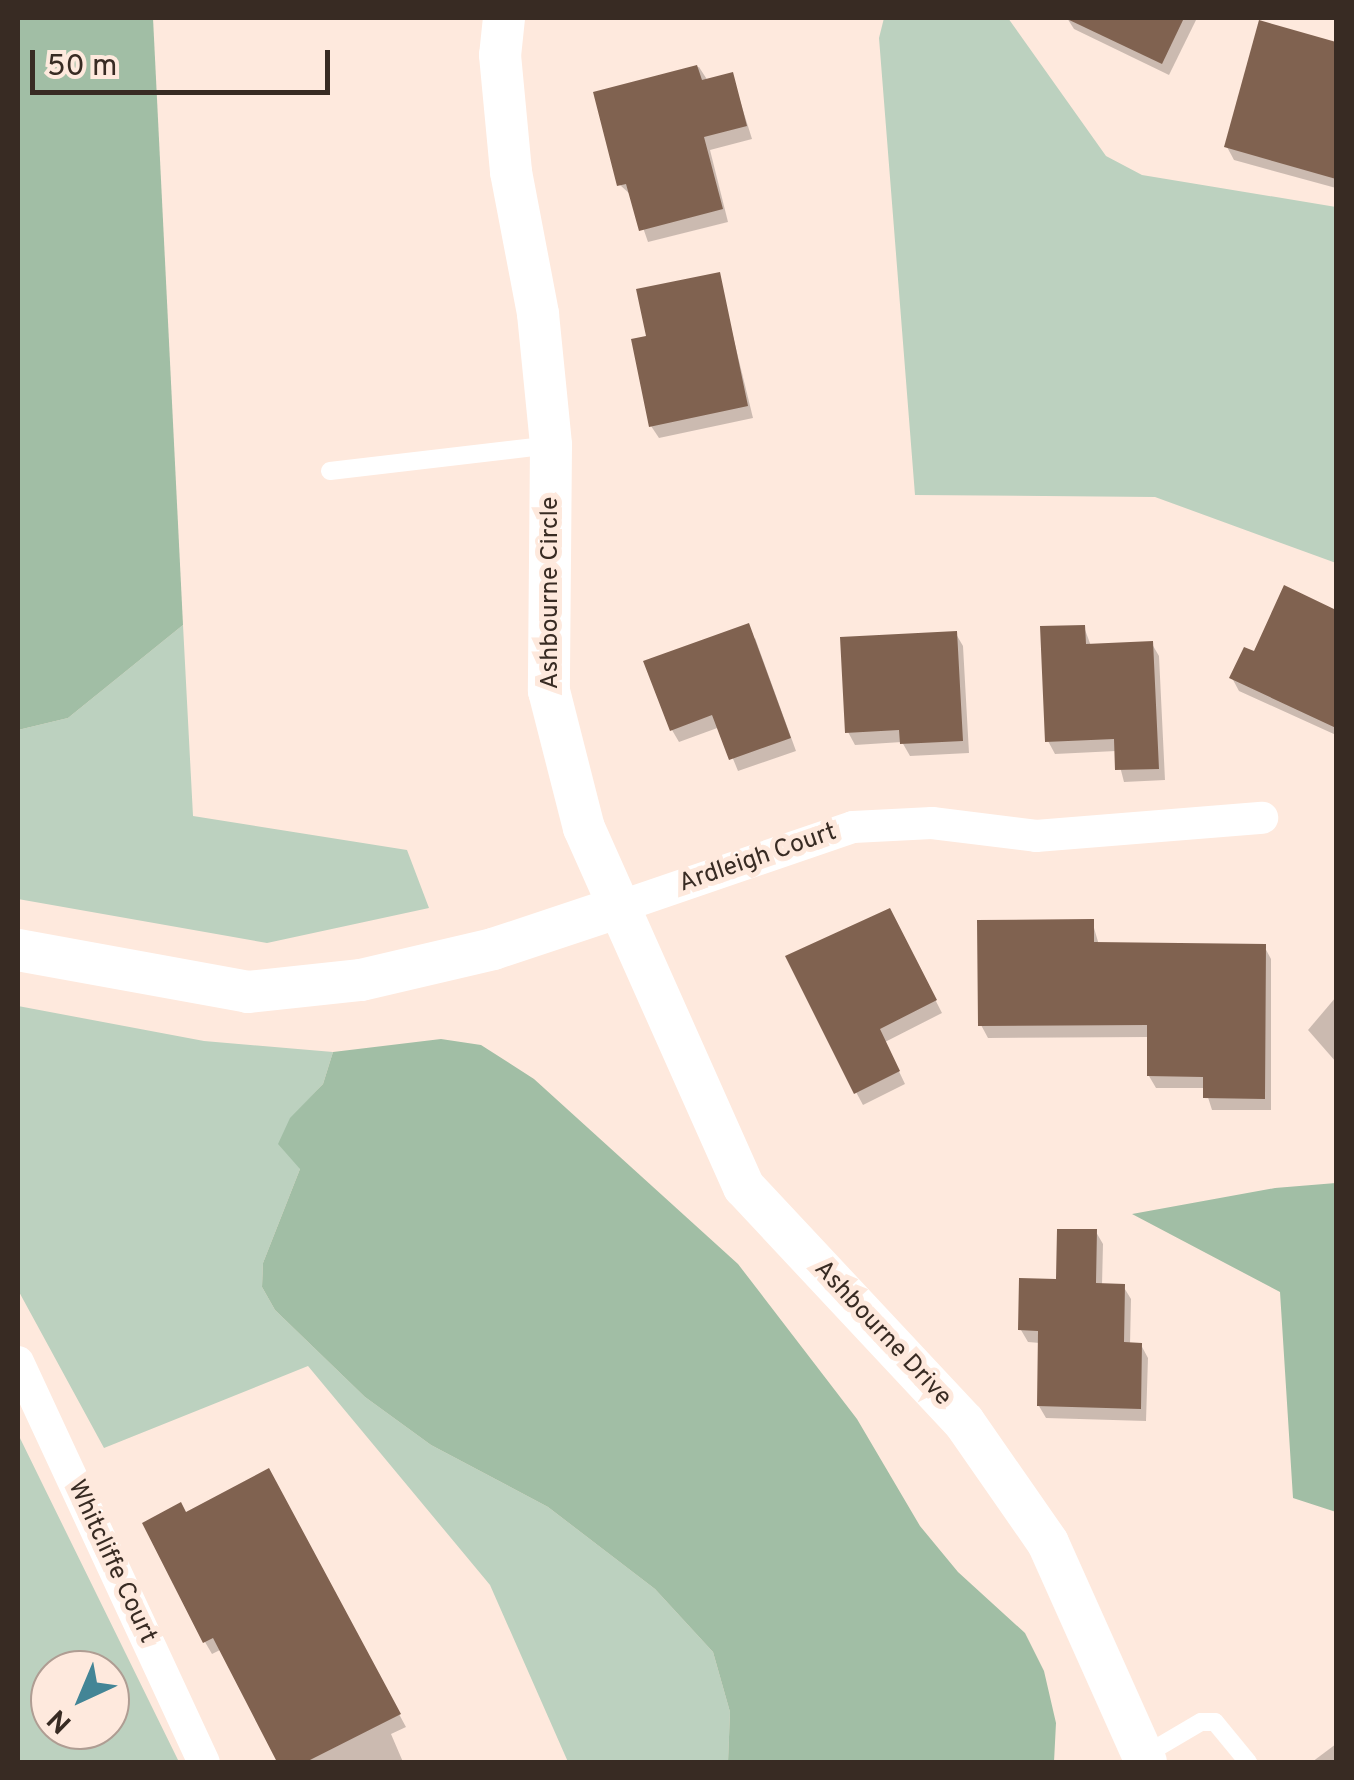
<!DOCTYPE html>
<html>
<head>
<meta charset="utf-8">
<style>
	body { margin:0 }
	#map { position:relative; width:1354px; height:1780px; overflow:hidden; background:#fee9dd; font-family:Overpass,sans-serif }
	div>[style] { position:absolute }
	.green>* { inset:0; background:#bcd1bf }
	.forest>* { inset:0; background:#a1bea5 }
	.shadow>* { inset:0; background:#0003 }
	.building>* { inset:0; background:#806250 }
	.service>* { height:18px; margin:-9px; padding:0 9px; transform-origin:9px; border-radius:9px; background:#fff }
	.minor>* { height:32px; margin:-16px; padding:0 16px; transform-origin:16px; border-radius:16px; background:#fff }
	.tertiary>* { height:42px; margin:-21px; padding:0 21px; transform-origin:21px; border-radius:21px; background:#fff }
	span { translate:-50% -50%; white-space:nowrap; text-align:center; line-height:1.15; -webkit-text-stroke:10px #fee9dd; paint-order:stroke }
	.street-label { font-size:25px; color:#382b23 }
	.frame { position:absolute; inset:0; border:20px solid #382b23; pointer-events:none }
	.north { position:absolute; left:30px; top:1650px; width:100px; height:100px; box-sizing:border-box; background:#fee9dd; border:2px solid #af9d93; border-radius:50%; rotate:224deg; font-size:28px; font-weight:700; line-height:40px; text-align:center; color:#382b23 }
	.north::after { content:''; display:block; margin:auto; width:35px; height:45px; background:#438596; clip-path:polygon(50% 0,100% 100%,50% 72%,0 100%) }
	.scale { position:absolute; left:30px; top:50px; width:300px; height:45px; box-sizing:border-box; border:5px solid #382b23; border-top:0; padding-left:12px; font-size:30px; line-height:35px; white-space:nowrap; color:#382b23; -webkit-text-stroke:8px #fee9dd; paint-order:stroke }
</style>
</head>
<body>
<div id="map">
	<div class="green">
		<i style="clip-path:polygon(884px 18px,1008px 18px,1106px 156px,1142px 175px,1336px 207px,1336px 563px,1155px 497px,915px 495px,879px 38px)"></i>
		<i style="clip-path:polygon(183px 625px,193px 816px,407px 850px,429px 908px,267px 943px,18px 899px,18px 730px,68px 718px)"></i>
		<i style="clip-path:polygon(18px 1006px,204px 1041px,333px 1052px,323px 1084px,291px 1118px,300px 1169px,263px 1263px,262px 1287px,275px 1310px,365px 1397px,431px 1445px,548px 1507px,655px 1589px,713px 1652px,730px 1712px,728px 1762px,568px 1762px,490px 1585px,308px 1366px,104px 1448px,18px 1290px)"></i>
		<i style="clip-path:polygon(evenodd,18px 1434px,40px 1479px,179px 1762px,18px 1762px,18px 1434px,50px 1670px,110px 1670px,110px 1730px,50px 1730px,50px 1670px)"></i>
	</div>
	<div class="forest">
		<i style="clip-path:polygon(18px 18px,153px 18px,183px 625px,68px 718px,18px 730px)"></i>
		<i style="clip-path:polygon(441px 1039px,481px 1045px,534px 1079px,738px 1264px,857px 1419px,920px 1526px,958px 1572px,1025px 1633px,1044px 1671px,1056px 1723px,1054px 1762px,728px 1762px,730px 1712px,713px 1652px,655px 1589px,548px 1507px,431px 1445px,365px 1397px,275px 1310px,262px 1287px,263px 1263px,300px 1169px,278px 1144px,290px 1118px,323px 1084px,333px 1052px)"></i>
		<i style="clip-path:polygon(1336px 1183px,1336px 1512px,1293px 1498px,1280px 1292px,1132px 1214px,1275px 1188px)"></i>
	</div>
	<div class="shadow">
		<i style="clip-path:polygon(1067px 18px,1197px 18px,1169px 75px,1074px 29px)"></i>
		<i style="clip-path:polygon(1260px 23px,1336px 44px,1336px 188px,1234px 160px,1227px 147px)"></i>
		<i style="clip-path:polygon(699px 67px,708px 81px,732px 75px,752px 139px,710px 150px,728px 222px,648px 242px,632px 196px,620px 185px,596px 94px)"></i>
		<i style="clip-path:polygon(718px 275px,753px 418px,659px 438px,651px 426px,649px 338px)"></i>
		<i style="clip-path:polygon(1285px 588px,1336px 612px,1336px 735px,1239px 691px,1232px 678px,1255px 654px)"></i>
		<i style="clip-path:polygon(1084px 627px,1091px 646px,1152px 644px,1159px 656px,1165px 780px,1124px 782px,1116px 751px,1055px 754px,1048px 741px)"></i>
		<i style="clip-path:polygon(956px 634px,963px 646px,969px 753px,910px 756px,902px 742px,855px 745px,848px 732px)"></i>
		<i style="clip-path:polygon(755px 638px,796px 751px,738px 771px,720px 727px,679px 742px,672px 730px)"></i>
		<i style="clip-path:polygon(1092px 921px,1099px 945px,1264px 946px,1271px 959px,1271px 1110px,1212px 1110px,1205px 1088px,1156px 1088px,1149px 1076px,1149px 1037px,988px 1038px,981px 1025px)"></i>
		<i style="clip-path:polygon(896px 923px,942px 1013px,885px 1042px,905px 1084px,863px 1105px,856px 1092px)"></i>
		<i style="clip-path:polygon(1336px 997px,1336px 1062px,1308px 1030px)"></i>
		<i style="clip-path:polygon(1096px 1232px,1103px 1244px,1102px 1286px,1123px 1286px,1131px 1299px,1130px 1345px,1141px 1345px,1148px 1358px,1146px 1421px,1046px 1418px,1039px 1406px,1040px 1343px,1028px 1342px,1021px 1330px)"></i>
		<i style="clip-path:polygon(268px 1471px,406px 1727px,391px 1734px,403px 1762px,280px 1762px,222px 1649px,212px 1654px,205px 1642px,146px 1524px,186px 1515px)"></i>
		<i style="clip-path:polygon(1336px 1744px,1336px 1762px,1312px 1762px)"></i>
	</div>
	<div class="building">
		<i style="clip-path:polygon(1065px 18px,1184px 18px,1162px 64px)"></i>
		<i style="clip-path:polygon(1259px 20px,1336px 42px,1336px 179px,1224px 147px)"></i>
		<i style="clip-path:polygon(697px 65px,702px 80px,733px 72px,747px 126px,704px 137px,723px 209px,639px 231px,626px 184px,617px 186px,593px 92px)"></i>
		<i style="clip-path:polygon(720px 272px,748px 406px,649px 427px,631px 339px,646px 336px,636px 289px)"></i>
		<i style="clip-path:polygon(1284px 585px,1336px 610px,1336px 728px,1229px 678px,1244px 647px,1254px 651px)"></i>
		<i style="clip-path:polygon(749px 623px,791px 738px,729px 760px,712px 715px,670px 731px,643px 661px)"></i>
		<i style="clip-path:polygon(1085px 625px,1086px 644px,1153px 641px,1159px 769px,1115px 770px,1114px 739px,1045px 742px,1040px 626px)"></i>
		<i style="clip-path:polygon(957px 631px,963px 741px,900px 744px,899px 730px,845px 733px,840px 637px)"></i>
		<i style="clip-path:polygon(890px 908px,937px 1000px,880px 1029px,900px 1071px,854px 1094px,785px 956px)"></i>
		<i style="clip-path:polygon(1094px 919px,1094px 942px,1266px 944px,1265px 1099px,1203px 1098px,1203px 1077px,1147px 1076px,1147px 1025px,978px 1026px,977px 920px)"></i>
		<i style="clip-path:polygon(1057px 1229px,1097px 1229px,1096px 1283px,1125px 1284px,1124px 1342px,1142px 1343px,1141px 1409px,1037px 1406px,1038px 1331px,1018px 1330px,1019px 1278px,1056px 1279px)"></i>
		<i style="clip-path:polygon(269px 1468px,401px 1714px,306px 1762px,277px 1762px,213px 1638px,203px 1643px,142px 1523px,181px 1502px,186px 1512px)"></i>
	</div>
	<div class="service">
		<i style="left:330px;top:471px;width:222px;rotate:-6.7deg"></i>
		<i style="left:1143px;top:1756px;width:67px;rotate:-30.4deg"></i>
		<i style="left:1201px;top:1722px;width:14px"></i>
		<i style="left:1215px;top:1722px;width:52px;rotate:50.5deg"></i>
	</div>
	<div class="minor">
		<i style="left:616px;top:908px;width:250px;rotate:-18.9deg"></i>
		<i style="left:853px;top:827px;width:79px;rotate:-2.9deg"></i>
		<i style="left:932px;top:823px;width:105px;rotate:7.1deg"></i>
		<i style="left:1036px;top:836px;width:227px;rotate:-4.6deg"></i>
		<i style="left:18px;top:1362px;width:441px;rotate:65.1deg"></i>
	</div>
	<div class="tertiary">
		<i style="left:504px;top:18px;width:37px;rotate:96deg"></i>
		<i style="left:500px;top:55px;width:118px;rotate:84.6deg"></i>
		<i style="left:511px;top:172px;width:145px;rotate:79.2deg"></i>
		<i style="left:538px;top:314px;width:132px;rotate:84.3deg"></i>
		<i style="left:551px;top:445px;width:246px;rotate:90.5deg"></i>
		<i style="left:549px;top:691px;width:141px;rotate:75.7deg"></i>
		<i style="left:584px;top:828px;width:393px;rotate:66deg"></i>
		<i style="left:744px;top:1187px;width:322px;rotate:46.9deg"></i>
		<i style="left:964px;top:1422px;width:147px;rotate:55.2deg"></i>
		<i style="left:1048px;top:1543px;width:240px;rotate:65.9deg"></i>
		<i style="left:18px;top:950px;width:234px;rotate:10.3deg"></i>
		<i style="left:248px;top:992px;width:114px;rotate:-6.1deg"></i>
		<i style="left:361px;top:980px;width:136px;rotate:-13.2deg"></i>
		<i style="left:493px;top:949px;width:130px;rotate:-18.4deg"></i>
	</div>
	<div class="street-label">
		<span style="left:551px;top:593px;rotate:-90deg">Ashbourne Circle</span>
		<span style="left:758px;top:859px;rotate:-19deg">Ardleigh Court</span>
		<span style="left:882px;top:1334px;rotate:47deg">Ashbourne Drive</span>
		<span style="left:111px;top:1562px;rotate:65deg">Whitcliffe Court</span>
	</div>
	<div class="frame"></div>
	<div class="north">N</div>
	<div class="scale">50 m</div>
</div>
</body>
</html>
